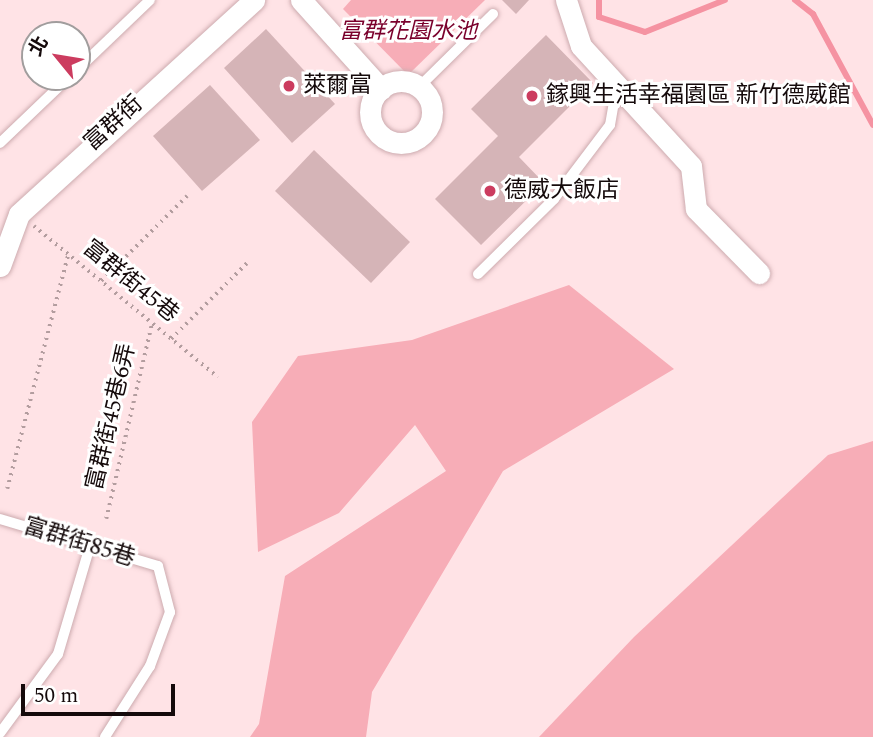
<!DOCTYPE html>
<html>
<head>
<meta charset="utf-8">
<style>
	body { margin:0 }
	#map { position:relative; width:873px; height:737px; overflow:hidden; background:#ffe3e6; font-family:Spectral,"Noto Sans TC",serif }
	div>[style] { position:absolute }
	.green>* { inset:0; background:#f7adb7 }
	.stream>* { height:6px; margin:-3px; padding:0 3px; transform-origin:3px; border-radius:3px; background:#f593a2 }
	.building>* { inset:0; background:#d5b4b7 }
	.path>* { height:3.5px; margin-top:-1.75px; transform-origin:0; background:repeating-linear-gradient(90deg,#b39d9f 0 2px,transparent 0 7px) }
	.roads { filter:drop-shadow(0 0 2px #cdabaf) drop-shadow(0 0 2px #cdabaf) }
	.service>* { height:10px; margin:-5px; padding:0 5px; transform-origin:5px; border-radius:5px; background:#fff }
	.minor>* { height:21px; margin:-10.5px; padding:0 10.5px; transform-origin:10.5px; border-radius:10.5px; background:#fff }
	.minor>.ring { margin:-10.5px; padding:0; box-sizing:content-box; background:none; border:21px solid #fff; border-radius:50% }
	.dots>* { width:19px; height:19px; translate:-50% -50%; box-sizing:border-box; border:4px solid #fff; border-radius:50% }
	span { translate:-50% -50%; white-space:nowrap; text-align:center; line-height:1.15; -webkit-text-stroke:6px #fff; paint-order:stroke }
	.park-label { font-size:23px; color:#7a002c; font-style:italic }
	.poi-label { font-size:23px; color:#150a0b }
	.left { translate:0 -50%; text-align:left }
	.street-label { font-size:23px; color:#150a0b }
	.north { position:absolute; left:21px; top:21px; width:70px; height:70px; box-sizing:border-box; background:#fff; border:2px solid #a19d9d; border-radius:50%; rotate:300deg; font-size:19px; font-weight:700; line-height:28px; text-align:center; color:#150a0b }
	.north::after { content:''; display:block; margin:auto; width:24px; height:32px; background:#cc3c5f; clip-path:polygon(50% 0,100% 100%,50% 72%,0 100%) }
	.scale { position:absolute; left:21px; top:684px; width:154px; height:32px; box-sizing:border-box; border:4px solid #150a0b; border-top:0; padding-left:9px; font-size:21px; line-height:24px; white-space:nowrap; color:#150a0b; -webkit-text-stroke:5px #fff; paint-order:stroke }
</style>
</head>
<body>
<div id="map">
	<div class="green">
		<i style="clip-path:polygon(351px 0,485px 0,408px 75px,343px 9px)"></i>
		<i style="clip-path:polygon(569px 285px,674px 369px,503px 471px,372px 692px,366px 737px,250px 737px,259px 724px,285px 576px,446px 471px,415px 425px,339px 513px,258px 552px,252px 422px,298px 356px,412px 340px)"></i>
		<i style="clip-path:polygon(873px 441px,873px 737px,539px 737px,634px 637px,828px 455px)"></i>
	</div>
	<div class="stream">
		<i style="left:599px;top:0;width:17px;rotate:90deg"></i>
		<i style="left:599px;top:17px;width:48px;rotate:18.1deg"></i>
		<i style="left:645px;top:32px;width:86px;rotate:-21.8deg"></i>
		<i style="left:795px;top:0;width:23px;rotate:38deg"></i>
		<i style="left:813px;top:14px;width:126px;rotate:61.6deg"></i>
	</div>
	<div class="building">
		<i style="clip-path:polygon(502px 0,529px 0,516px 14px)"></i>
		<i style="clip-path:polygon(266px 29px,335px 104px,292px 143px,224px 68px)"></i>
		<i style="clip-path:polygon(546px 35px,593px 83px,519px 157px,544px 183px,481px 245px,435px 199px,498px 136px,471px 109px)"></i>
		<i style="clip-path:polygon(210px 85px,260px 140px,202px 191px,153px 136px)"></i>
		<i style="clip-path:polygon(314px 150px,410px 242px,371px 283px,275px 191px)"></i>
	</div>
	<div class="path">
		<i style="left:34px;top:226px;width:238px;rotate:39.4deg"></i>
		<i style="left:101px;top:281px;width:121px;rotate:-44.7deg"></i>
		<i style="left:171px;top:339px;width:107px;rotate:-45deg"></i>
		<i style="left:7px;top:489px;width:243px;rotate:-75.4deg"></i>
		<i style="left:106px;top:519px;width:201px;rotate:-76.8deg"></i>
	</div>
	<div class="roads">
		<div class="service">
			<i style="left:77px;top:70px;width:101px;rotate:-43.8deg"></i>
			<i style="left:419px;top:87px;width:104px;rotate:-44.6deg"></i>
			<i style="left:0;top:143px;width:95px;rotate:-43.7deg"></i>
			<i style="left:478px;top:274px;width:107px;rotate:-44.6deg"></i>
			<i style="left:554px;top:199px;width:93px;rotate:-52.9deg"></i>
			<i style="left:610px;top:125px;width:41px;rotate:-80.1deg"></i>
			<i style="left:0;top:519px;width:165px;rotate:16.6deg"></i>
			<i style="left:158px;top:566px;width:48px;rotate:75.4deg"></i>
			<i style="left:170px;top:612px;width:58px;rotate:110.3deg"></i>
			<i style="left:150px;top:666px;width:84px;rotate:122.4deg"></i>
			<i style="left:0;top:733px;width:98px;rotate:-53.7deg"></i>
			<i style="left:58px;top:654px;width:113px;rotate:-73.5deg"></i>
		</div>
		<div class="minor">
			<i style="left:301px;top:0;width:120px;rotate:48deg"></i>
			<i style="left:566px;top:0;width:48px;rotate:71.9deg"></i>
			<i style="left:581px;top:46px;width:163px;rotate:47.5deg"></i>
			<i style="left:691px;top:166px;width:43px;rotate:83.4deg"></i>
			<i style="left:696px;top:209px;width:90px;rotate:45.5deg"></i>
			<i class="ring" style="left:370px;top:81px;width:41px;height:41px"></i>
			<i style="left:0;top:266px;width:55px;rotate:-69.9deg"></i>
			<i style="left:19px;top:214px;width:318px;rotate:-42.3deg"></i>
		</div>
	</div>
	<div class="dots">
		<i style="left:289px;top:86px;background:#cc3c5f"></i>
		<i style="left:532px;top:96px;background:#cc3c5f"></i>
		<i style="left:490px;top:191px;background:#cc3c5f"></i>
	</div>
	<div class="park-label">
		<span style="left:408px;top:32px">富群花園水池</span>
	</div>
	<div class="poi-label">
		<span class="left" style="left:303px;top:86px">萊爾富</span>
		<span class="left" style="left:546px;top:96px">鎵興生活幸福園區 新竹德威館</span>
		<span class="left" style="left:504px;top:191px">德威大飯店</span>
	</div>
	<div class="street-label">
		<span style="left:114px;top:124px;rotate:-42deg">富群街</span>
		<span style="left:130px;top:282px;rotate:39deg">富群街45巷</span>
		<span style="left:112px;top:417px;rotate:-77deg">富群街45巷6弄</span>
		<span style="left:79px;top:543px;rotate:17deg">富群街85巷</span>
	</div>
	<div class="north">北</div>
	<div class="scale">50 m</div>
</div>
</body>
</html>
